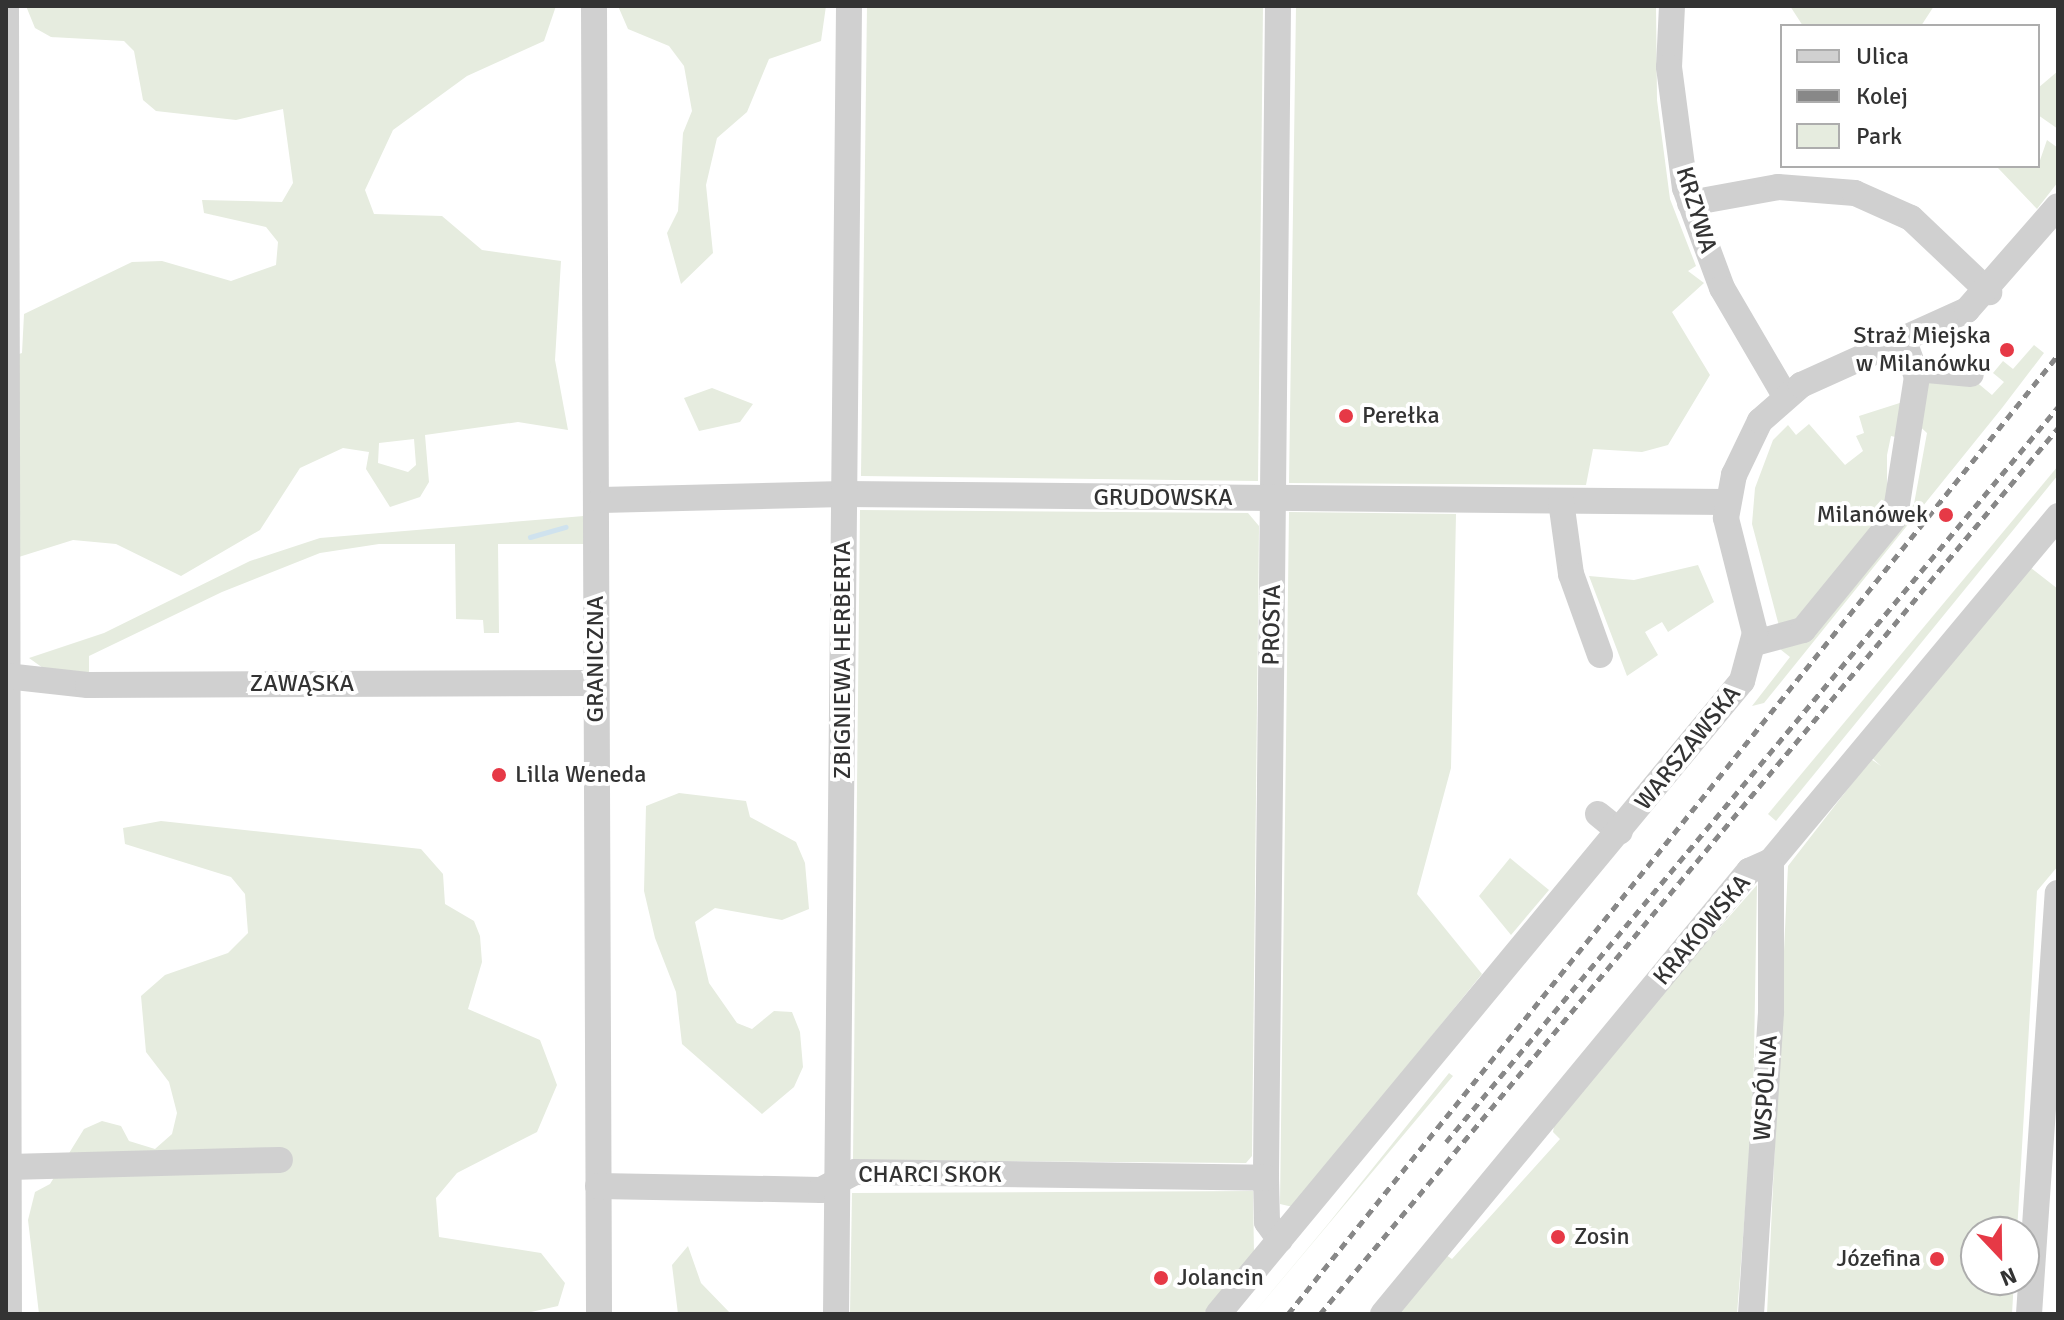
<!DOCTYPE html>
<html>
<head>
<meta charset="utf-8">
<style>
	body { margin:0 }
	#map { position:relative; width:2064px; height:1320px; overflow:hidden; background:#fff; font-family:Signika,sans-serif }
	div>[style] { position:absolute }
	.green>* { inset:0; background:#e6ecdf }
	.stream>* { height:5px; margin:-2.5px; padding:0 2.5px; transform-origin:2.5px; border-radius:2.5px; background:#cfe2ee }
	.minor>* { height:26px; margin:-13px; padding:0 13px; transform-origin:13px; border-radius:13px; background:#d0d0d0 }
	.rail>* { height:5px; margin-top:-2.5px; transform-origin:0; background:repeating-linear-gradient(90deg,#888 0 8px,transparent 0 14px) }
	.dots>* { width:22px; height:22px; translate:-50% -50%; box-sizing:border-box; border:4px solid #fff; border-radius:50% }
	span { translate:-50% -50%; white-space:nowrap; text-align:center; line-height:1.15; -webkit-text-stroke:8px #fff; paint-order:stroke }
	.street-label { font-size:24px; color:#333 }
	.poi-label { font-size:24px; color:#333 }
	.right { translate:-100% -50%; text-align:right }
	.left { translate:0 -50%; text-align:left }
	.frame { position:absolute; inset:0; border:8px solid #333; pointer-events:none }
	.legend { position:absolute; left:1780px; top:24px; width:260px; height:144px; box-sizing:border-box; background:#fff; border:2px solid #adadad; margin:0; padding:10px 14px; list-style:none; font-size:24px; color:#333 }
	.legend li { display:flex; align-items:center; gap:16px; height:40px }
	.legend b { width:40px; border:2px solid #adadad }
	.north { position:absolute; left:1960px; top:1216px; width:80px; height:80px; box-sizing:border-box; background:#fff; border:2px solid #adadad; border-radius:50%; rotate:158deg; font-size:22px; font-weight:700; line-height:32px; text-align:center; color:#333 }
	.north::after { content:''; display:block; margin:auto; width:28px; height:36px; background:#e63946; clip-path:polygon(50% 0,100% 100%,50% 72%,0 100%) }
</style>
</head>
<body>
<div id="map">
	<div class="green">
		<i style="clip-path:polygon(evenodd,26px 6px,556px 6px,544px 41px,467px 76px,393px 130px,365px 190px,374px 214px,442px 216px,482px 250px,561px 261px,555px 360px,568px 430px,518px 422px,425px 435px,429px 482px,420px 497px,390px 507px,366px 469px,369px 452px,343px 448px,300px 468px,260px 530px,181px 576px,116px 544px,73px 540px,6px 561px,6px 358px,22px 353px,24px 314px,132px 262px,162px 261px,231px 281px,276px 265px,278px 242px,266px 227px,204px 213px,202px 200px,282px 202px,293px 183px,283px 109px,236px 120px,156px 111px,143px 100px,134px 51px,124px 41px,51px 37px,35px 28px,26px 6px,414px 439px,416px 465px,408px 472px,378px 463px,379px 443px,414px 439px)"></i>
		<i style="clip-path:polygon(618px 6px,826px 6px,821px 41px,769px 59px,747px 112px,717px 138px,706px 185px,713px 253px,681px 284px,667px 233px,678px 211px,683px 133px,692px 111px,684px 66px,669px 46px,628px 29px)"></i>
		<i style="clip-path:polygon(867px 6px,1263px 6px,1258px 481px,861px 476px)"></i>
		<i style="clip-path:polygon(1296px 6px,1656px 6px,1657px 100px,1670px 199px,1696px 266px,1688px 271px,1704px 283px,1672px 312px,1710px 375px,1668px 445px,1642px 452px,1593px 449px,1586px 485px,1289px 483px)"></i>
		<i style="clip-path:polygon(1790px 6px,1934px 6px,1921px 26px,1803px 26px)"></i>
		<i style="clip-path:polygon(2058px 71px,2058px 129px,2038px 115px,2038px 88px)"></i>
		<i style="clip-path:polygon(2047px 140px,2058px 148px,2058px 182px,2037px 209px,1998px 168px,2038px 166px)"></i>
		<i style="clip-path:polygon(2034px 345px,2044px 353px,2002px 408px,1764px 703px,1752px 706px,1790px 657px,1776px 646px,1809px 636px,1914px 504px,1927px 433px,1915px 422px,1924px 374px,1974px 380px,1992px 395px,2004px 382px,1993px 373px,2003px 361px,2013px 369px)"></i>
		<i style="clip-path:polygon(712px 388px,753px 404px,740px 422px,699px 431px,684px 398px)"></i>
		<i style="clip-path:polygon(1906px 401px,1900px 438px,1891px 436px,1887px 455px,1887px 520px,1805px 617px,1779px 626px,1752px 524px,1755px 488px,1773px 440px,1788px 425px,1796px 435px,1809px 424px,1845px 465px,1863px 451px,1856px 436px,1864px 433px,1859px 416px)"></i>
		<i style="clip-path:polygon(2058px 466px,2058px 475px,1776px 821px,1768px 814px)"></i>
		<i style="clip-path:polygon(860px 510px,1248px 513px,1259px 526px,1252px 1156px,1246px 1163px,853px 1160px)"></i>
		<i style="clip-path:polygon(1289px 512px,1456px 514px,1451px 768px,1417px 894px,1482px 974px,1293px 1207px,1280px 1204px)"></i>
		<i style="clip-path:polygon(584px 516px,584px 544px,498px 544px,499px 633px,484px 633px,483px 620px,456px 619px,455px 544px,379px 544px,320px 553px,222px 592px,89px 656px,89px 675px,43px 668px,29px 658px,104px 633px,250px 561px,320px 538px)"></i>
		<i style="clip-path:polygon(1698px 565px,1714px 602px,1668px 632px,1662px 622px,1645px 632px,1658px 655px,1627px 676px,1589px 576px,1634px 580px)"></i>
		<i style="clip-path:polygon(2031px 568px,2058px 589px,2058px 866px,2037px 891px,2017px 1232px,1976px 1232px,1976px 1280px,2014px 1280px,2012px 1314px,1767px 1314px,1788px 866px,1871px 759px,1881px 766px,1872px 758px)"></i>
		<i style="clip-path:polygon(679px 793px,746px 801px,750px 817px,796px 842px,805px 863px,809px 909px,782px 920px,715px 908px,695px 922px,709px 983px,737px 1023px,752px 1029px,774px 1011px,792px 1012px,800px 1032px,803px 1067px,794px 1087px,762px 1114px,682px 1044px,676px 992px,655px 938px,644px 891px,646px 806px)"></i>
		<i style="clip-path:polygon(161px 821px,421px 849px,443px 874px,445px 904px,474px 921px,480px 936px,482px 962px,468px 1009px,540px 1040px,557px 1085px,537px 1132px,457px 1173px,436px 1198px,439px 1237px,541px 1253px,565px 1283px,558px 1306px,522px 1314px,39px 1314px,28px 1220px,35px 1192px,50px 1184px,84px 1129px,102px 1121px,121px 1126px,129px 1141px,155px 1149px,172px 1134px,177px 1113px,169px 1082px,146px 1052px,141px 996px,165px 975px,228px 953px,248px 933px,245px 894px,231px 877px,125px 844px,123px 828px)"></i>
		<i style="clip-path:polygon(1510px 858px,1549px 890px,1511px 935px,1479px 896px)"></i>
		<i style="clip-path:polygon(1757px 885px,1753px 1110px,1737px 1314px,1390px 1314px,1440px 1251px,1452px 1259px,1560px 1139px,1553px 1132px,1556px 1114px)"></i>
		<i style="clip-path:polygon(1449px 1073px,1453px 1076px,1253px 1314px,1328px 1224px)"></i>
		<i style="clip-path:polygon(1253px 1191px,1254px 1254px,1203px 1314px,850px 1314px,852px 1193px)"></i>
		<i style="clip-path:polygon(688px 1246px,701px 1283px,731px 1314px,678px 1314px,672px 1265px)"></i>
	</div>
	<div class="stream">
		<i style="left:530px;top:537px;width:37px;rotate:-16deg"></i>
	</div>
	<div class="minor">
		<i style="left:6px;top:6px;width:1308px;rotate:89.87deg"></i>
		<i style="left:594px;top:6px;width:1308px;rotate:89.78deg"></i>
		<i style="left:1278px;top:6px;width:1172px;rotate:90.59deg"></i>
		<i style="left:1266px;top:1178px;width:44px;rotate:88.7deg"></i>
		<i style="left:1267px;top:1222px;width:22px;rotate:54deg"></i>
		<i style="left:1672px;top:6px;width:61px;rotate:92.8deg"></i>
		<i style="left:1669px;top:67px;width:122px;rotate:82.5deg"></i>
		<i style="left:1685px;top:188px;width:107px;rotate:69.7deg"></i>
		<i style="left:1722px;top:288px;width:125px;rotate:59.7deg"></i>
		<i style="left:1690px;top:203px;width:89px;rotate:-10.3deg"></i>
		<i style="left:1778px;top:187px;width:77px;rotate:4.5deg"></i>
		<i style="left:1855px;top:193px;width:61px;rotate:24.1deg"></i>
		<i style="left:1911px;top:218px;width:108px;rotate:43.5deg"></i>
		<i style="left:1916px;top:369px;width:55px;rotate:5.2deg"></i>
		<i style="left:601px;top:500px;width:243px;rotate:-1.4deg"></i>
		<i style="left:844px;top:494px;width:883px;rotate:0.52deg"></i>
		<i style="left:1561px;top:501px;width:74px;rotate:82.2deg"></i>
		<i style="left:1571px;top:574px;width:86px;rotate:70.3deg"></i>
		<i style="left:1755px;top:643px;width:50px;rotate:-15.2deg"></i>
		<i style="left:1803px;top:630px;width:146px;rotate:-50.8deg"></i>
		<i style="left:1895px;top:517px;width:142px;rotate:-81.1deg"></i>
		<i style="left:1917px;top:377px;width:37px;rotate:-110deg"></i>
		<i style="left:6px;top:676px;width:82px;rotate:6.3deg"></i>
		<i style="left:88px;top:685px;width:508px;rotate:-0.23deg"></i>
		<i style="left:1598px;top:814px;width:28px;rotate:39deg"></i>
		<i style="left:9px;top:1167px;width:271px;rotate:-1.5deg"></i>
		<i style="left:598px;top:1186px;width:223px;rotate:1deg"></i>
		<i style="left:821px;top:1190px;width:38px;rotate:-28deg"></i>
		<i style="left:855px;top:1172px;width:411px;rotate:0.8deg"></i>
		<i style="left:836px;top:1314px;width:1308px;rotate:-89.43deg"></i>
		<i style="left:1218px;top:1314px;width:822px;rotate:-50.38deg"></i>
		<i style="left:1742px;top:681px;width:50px;rotate:-74.8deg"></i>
		<i style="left:1755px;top:633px;width:119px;rotate:-104.2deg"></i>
		<i style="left:1726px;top:518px;width:44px;rotate:-79.5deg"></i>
		<i style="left:1734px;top:475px;width:60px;rotate:-64.3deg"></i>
		<i style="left:1760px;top:421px;width:55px;rotate:-41.3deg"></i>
		<i style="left:1801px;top:385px;width:182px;rotate:-24.3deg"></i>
		<i style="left:1967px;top:310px;width:138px;rotate:-48.8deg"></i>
		<i style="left:1383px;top:1314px;width:575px;rotate:-50.44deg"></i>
		<i style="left:1749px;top:871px;width:24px;rotate:-24deg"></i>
		<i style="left:1771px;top:861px;width:449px;rotate:-50.2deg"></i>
		<i style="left:1751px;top:1314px;width:303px;rotate:-86.2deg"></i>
		<i style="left:1771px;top:1012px;width:151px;rotate:-90deg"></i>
		<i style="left:2029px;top:1314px;width:422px;rotate:-86.1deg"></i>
	</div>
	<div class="rail">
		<i style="left:1446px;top:1142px;width:956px;rotate:-50.22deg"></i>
		<i style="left:1288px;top:1314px;width:1230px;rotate:-51.24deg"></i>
		<i style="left:1320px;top:1314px;width:1153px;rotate:-50.21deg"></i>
	</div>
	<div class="dots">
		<i style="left:2007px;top:350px;background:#e63946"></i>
		<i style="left:1346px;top:416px;background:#e63946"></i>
		<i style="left:1946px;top:515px;background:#e63946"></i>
		<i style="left:499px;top:775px;background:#e63946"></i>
		<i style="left:1558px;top:1237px;background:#e63946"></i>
		<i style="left:1937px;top:1259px;background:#e63946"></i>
		<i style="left:1161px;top:1278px;background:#e63946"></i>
	</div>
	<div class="street-label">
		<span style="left:1696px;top:210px;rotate:73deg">KRZYWA</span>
		<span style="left:1163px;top:498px">GRUDOWSKA</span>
		<span style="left:1272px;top:625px;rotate:-89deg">PROSTA</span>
		<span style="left:596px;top:659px;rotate:-90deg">GRANICZNA</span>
		<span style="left:843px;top:660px;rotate:-90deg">ZBIGNIEWA HERBERTA</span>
		<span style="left:302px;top:684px">ZAWĄSKA</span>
		<span style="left:1688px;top:748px;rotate:-51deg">WARSZAWSKA</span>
		<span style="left:1702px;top:930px;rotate:-50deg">KRAKOWSKA</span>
		<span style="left:1766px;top:1088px;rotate:-86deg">WSPÓLNA</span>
		<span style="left:930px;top:1175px">CHARCI SKOK</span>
	</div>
	<div class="poi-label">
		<span class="right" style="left:1991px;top:350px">Straż Miejska<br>w Milanówku</span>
		<span class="left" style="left:1362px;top:416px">Perełka</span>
		<span class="right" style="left:1928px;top:515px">Milanówek</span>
		<span class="left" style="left:515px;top:775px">Lilla Weneda</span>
		<span class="left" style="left:1574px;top:1237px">Zosin</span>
		<span class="right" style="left:1921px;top:1259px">Józefina</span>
		<span class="left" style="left:1177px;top:1278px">Jolancin</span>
	</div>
	<div class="frame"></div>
	<ul class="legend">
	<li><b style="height:10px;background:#d0d0d0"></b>Ulica</li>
	<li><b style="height:10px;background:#888"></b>Kolej</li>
	<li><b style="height:22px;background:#e6ecdf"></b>Park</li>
	</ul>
	<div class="north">N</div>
</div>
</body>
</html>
